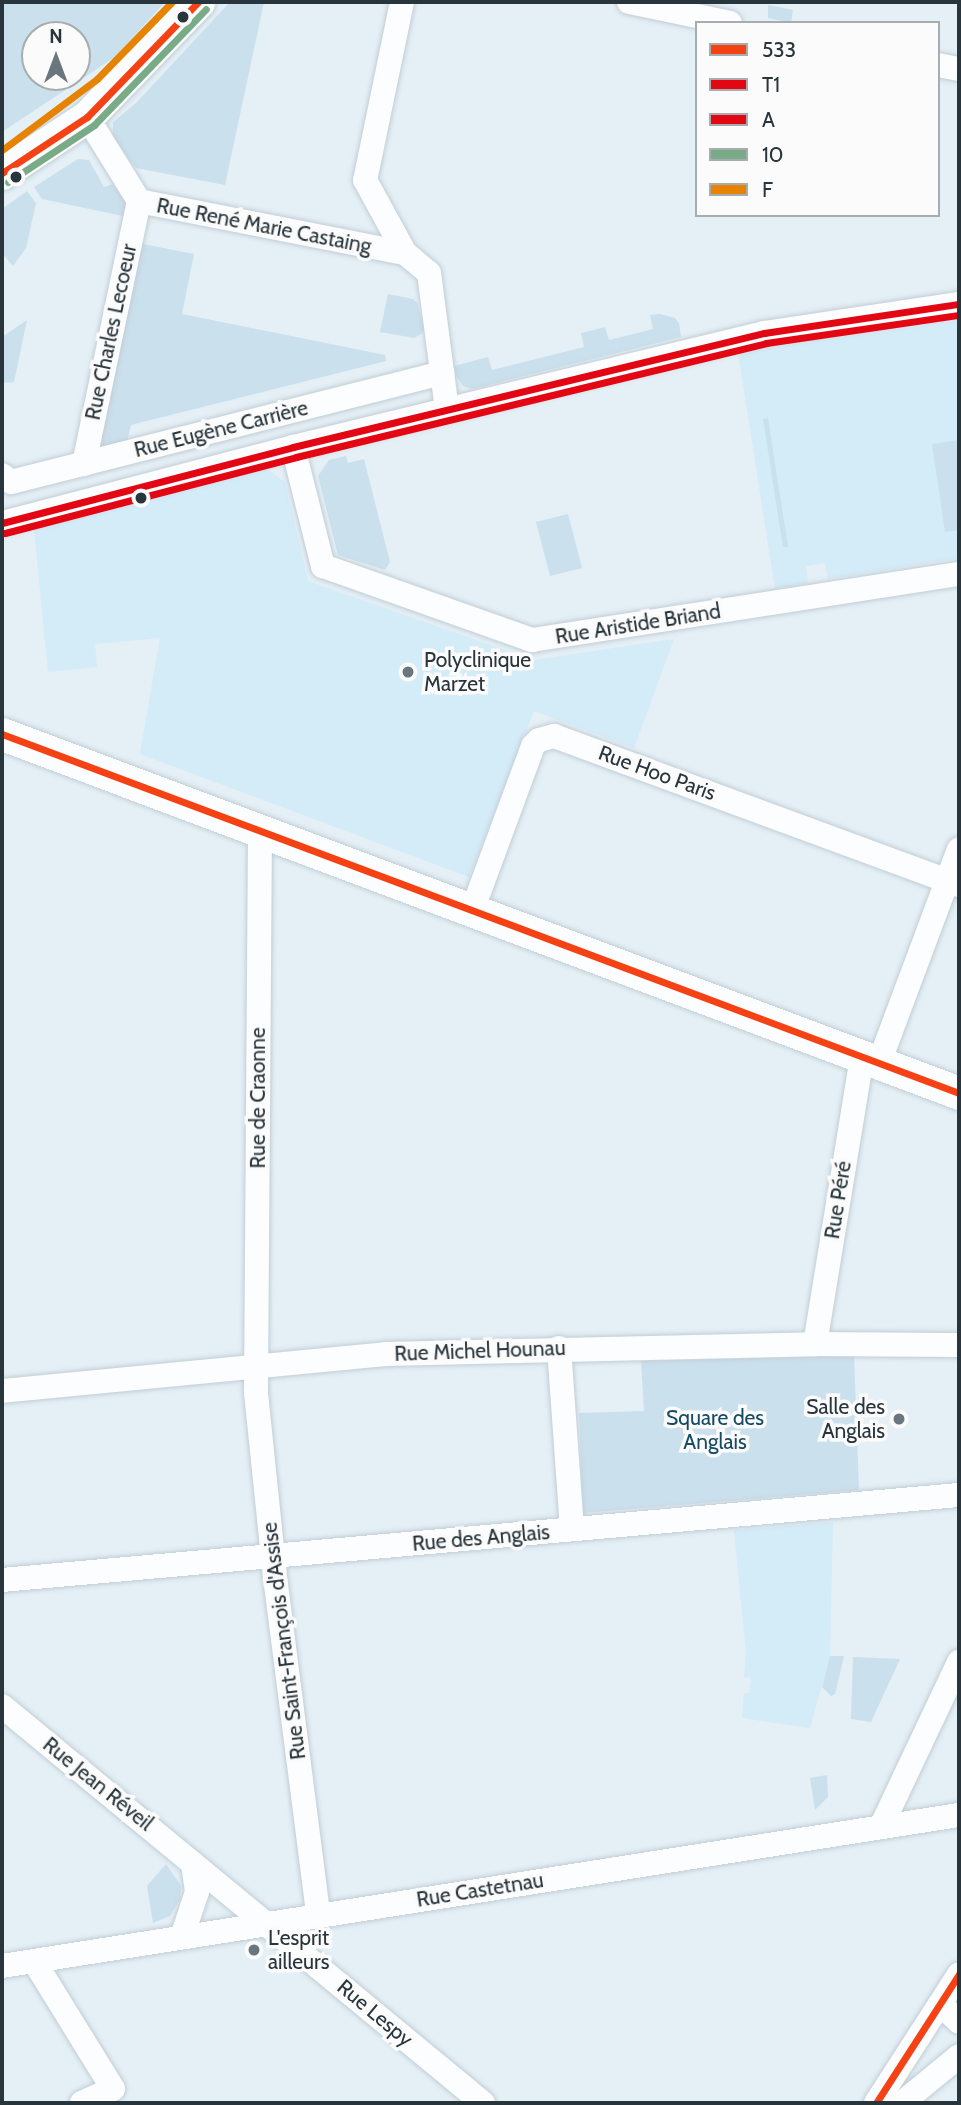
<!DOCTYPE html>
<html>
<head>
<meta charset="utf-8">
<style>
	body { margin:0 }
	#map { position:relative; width:961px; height:2105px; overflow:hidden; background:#e4eff6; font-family:Cabin,sans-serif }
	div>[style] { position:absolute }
	.built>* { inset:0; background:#d4ebf8 }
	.green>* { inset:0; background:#cae0ed }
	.roads { filter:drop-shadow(0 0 2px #c2cdd4) drop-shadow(0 0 2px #c2cdd4) }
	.minor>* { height:24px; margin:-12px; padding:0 12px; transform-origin:12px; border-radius:12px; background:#fbfdfe }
	.secondary>* { height:33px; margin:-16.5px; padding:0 16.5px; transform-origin:16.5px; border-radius:16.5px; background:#fbfdfe }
	.bus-1>* { height:7px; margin:-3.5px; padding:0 3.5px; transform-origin:3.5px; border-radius:3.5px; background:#f54214 }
	.bus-2>* { height:7px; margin:-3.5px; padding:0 3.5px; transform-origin:3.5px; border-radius:3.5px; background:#e30613 }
	.bus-3>* { height:7px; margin:-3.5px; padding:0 3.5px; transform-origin:3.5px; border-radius:3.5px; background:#e30613 }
	.bus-4>* { height:7px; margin:-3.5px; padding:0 3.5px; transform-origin:3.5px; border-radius:3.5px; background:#7aab87 }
	.bus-5>* { height:7px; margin:-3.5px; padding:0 3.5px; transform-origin:3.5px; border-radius:3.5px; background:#e78303 }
	.dots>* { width:19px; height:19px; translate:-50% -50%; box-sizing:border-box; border:4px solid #fbfbfb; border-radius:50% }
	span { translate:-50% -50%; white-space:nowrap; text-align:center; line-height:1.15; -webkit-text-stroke:7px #fbfbfb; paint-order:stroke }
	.street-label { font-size:21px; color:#28353c }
	.poi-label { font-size:21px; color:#28353c }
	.left { translate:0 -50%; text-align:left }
	.right { translate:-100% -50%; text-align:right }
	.park-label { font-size:21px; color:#154b64 }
	.frame { position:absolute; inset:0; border:4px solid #28353c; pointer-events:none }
	.legend { position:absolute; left:695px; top:21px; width:245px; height:196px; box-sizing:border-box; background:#fbfbfb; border:2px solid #a7acaf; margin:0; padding:9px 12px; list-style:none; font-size:21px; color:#28353c }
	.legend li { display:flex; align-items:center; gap:14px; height:35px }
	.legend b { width:35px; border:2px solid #a7acaf }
	.north { position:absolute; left:21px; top:21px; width:70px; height:70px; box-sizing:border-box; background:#fbfbfb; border:2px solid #a7acaf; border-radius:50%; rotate:0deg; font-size:19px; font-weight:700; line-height:28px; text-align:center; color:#28353c }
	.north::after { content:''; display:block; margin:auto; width:24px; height:32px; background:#6a767d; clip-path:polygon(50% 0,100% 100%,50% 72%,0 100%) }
</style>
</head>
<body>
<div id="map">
	<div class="built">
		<i style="clip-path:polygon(959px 320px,959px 558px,828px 579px,825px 563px,806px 566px,808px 583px,775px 589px,738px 352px)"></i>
		<i style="clip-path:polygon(264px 467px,285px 482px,308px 581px,533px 660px,674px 639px,634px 748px,534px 711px,469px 877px,140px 754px,160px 638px,95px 644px,97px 667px,48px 672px,34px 529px)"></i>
		<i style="clip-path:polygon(833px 1522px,830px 1656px,810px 1728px,742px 1718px,744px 1693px,749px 1693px,751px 1678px,744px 1677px,746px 1653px,734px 1530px)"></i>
	</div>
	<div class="green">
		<i style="clip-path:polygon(evenodd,2px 2px,165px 2px,115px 57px,2px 132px,2px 2px,35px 35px,77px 35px,77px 77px,35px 77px,35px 35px)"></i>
		<i style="clip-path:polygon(230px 2px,264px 2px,225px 185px,136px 168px,113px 137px,113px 122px,136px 103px)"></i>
		<i style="clip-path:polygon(768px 5px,793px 10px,791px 23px,768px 18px)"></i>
		<i style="clip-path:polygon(78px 159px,89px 160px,104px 187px,113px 184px,133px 212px,128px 217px,42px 199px,34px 187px)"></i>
		<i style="clip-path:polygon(27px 191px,36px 203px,26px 248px,13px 266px,2px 253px,2px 209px)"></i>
		<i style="clip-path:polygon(138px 243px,194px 254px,182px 314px,385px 355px,386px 361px,131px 425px,126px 446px,100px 447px)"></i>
		<i style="clip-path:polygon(388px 294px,413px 299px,417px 303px,424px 329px,421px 334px,414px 338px,380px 332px)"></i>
		<i style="clip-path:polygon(650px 315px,660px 314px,675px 318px,679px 323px,681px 337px,472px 389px,463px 386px,455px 374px,454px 366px,488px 357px,492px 370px,584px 347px,581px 333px,605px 327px,609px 340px,653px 329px)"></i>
		<i style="clip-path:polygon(27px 320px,14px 382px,2px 383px,2px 337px)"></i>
		<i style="clip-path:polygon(768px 418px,788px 547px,783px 547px,763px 419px)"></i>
		<i style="clip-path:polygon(959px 440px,959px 530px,945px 532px,932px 444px)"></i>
		<i style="clip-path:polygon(346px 456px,348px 463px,364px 459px,390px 562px,385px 570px,338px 555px,318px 476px,329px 460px)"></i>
		<i style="clip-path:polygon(568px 514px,582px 568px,550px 576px,536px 522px)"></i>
		<i style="clip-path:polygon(854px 1356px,859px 1490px,583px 1513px,579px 1413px,644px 1411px,641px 1361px)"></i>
		<i style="clip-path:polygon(830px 1656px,844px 1656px,835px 1694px,831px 1696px,822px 1687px)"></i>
		<i style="clip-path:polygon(853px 1657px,900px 1659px,871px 1722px,851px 1719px)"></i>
		<i style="clip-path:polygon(827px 1775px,828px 1797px,815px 1810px,810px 1778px)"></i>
		<i style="clip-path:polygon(166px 1864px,181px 1886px,180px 1900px,170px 1916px,153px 1923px,147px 1886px)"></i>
	</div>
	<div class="roads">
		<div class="minor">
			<i style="left:402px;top:2px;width:182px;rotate:101.7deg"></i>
			<i style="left:365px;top:180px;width:83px;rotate:61.3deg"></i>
			<i style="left:405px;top:253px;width:31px;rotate:40deg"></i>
			<i style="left:429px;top:273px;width:138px;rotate:82.5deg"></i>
			<i style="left:629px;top:2px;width:103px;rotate:11.7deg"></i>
			<i style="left:938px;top:65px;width:21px;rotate:11deg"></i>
			<i style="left:87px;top:117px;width:99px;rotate:58.2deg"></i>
			<i style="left:139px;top:201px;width:271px;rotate:11.1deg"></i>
			<i style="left:293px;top:447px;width:123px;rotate:75.9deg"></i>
			<i style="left:323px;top:566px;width:222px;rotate:19.5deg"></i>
			<i style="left:532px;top:640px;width:432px;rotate:-8.8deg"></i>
			<i style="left:84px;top:464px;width:269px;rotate:-78.2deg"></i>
			<i style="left:2px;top:475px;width:11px;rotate:38deg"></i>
			<i style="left:11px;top:482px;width:445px;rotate:-14.2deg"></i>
			<i style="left:2px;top:523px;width:301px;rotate:-14.6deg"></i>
			<i style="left:293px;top:447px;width:485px;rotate:-13.6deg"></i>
			<i style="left:764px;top:333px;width:197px;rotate:-8.5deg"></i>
			<i style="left:260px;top:830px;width:563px;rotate:90.41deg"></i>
			<i style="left:256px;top:1393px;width:185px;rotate:84.1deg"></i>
			<i style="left:275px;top:1577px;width:341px;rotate:82.7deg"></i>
			<i style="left:472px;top:911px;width:176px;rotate:-69.7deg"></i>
			<i style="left:533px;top:746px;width:8px;rotate:-45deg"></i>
			<i style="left:539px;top:740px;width:16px;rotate:-15deg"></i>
			<i style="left:554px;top:736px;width:432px;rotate:20.2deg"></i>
			<i style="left:879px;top:1063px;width:228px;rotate:-69.5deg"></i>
			<i style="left:815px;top:1344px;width:291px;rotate:-80.7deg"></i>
			<i style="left:559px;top:1348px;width:181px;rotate:85.9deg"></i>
			<i style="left:2px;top:1391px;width:386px;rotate:-5.5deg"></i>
			<i style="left:386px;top:1354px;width:429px;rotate:-1.3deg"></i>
			<i style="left:815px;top:1344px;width:144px;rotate:0.4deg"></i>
			<i style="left:2px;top:1580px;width:961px;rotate:-5.08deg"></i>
			<i style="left:2px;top:1706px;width:624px;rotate:39.54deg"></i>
			<i style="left:881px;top:1827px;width:183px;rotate:-64.7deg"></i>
			<i style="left:182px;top:1937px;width:47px;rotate:-71.6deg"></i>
			<i style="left:197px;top:1892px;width:29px;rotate:-98deg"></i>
			<i style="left:34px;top:1961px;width:150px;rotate:58.3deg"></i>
			<i style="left:113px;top:2089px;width:34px;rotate:156deg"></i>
			<i style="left:2px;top:1966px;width:969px;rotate:-8.97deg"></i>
			<i style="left:940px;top:2004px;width:26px;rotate:43deg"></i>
			<i style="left:876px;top:2103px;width:153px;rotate:-57.2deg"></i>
			<i style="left:902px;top:2103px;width:74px;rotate:-39.5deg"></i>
		</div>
		<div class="secondary">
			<i style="left:2px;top:173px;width:102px;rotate:-33.4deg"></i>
			<i style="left:87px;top:117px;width:160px;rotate:-46deg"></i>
			<i style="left:2px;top:734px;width:1022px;rotate:20.56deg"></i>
		</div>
	</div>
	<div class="bus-1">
		<i style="left:2px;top:173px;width:102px;rotate:-33.4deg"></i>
		<i style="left:87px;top:117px;width:160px;rotate:-46deg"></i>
		<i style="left:2px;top:734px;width:1022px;rotate:20.56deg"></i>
		<i style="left:876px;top:2103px;width:153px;rotate:-57.2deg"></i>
	</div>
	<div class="bus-2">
		<i style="left:2px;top:523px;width:301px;rotate:-14.6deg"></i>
		<i style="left:293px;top:447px;width:485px;rotate:-13.6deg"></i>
		<i style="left:764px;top:333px;width:197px;rotate:-8.5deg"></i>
	</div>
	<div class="bus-3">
		<i style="left:5px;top:533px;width:301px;rotate:-14.6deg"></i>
		<i style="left:296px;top:457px;width:484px;rotate:-13.6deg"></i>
		<i style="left:766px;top:343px;width:195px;rotate:-8.3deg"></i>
	</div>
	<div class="bus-4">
		<i style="left:8px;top:182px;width:103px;rotate:-33.5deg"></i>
		<i style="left:94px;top:125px;width:161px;rotate:-46deg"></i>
	</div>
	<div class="bus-5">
		<i style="left:2px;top:150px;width:119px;rotate:-36.8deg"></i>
		<i style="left:97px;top:79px;width:107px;rotate:-45.8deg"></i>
	</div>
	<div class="dots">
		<i style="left:183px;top:17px;background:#28353c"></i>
		<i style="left:16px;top:177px;background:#28353c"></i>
		<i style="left:141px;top:498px;background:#28353c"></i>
		<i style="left:408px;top:672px;background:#6a767d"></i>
		<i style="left:899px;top:1419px;background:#6a767d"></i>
		<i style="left:254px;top:1950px;background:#6a767d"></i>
	</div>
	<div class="street-label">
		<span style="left:264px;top:226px;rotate:11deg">Rue René Marie Castaing</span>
		<span style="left:111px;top:332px;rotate:-78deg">Rue Charles Lecoeur</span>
		<span style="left:221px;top:429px;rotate:-14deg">Rue Eugène Carrière</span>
		<span style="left:638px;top:624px;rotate:-9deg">Rue Aristide Briand</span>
		<span style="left:657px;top:773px;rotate:20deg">Rue Hoo Paris</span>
		<span style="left:258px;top:1098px;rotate:-90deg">Rue de Craonne</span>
		<span style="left:838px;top:1200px;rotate:-81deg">Rue Péré</span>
		<span style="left:480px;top:1351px;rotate:-2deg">Rue Michel Hounau</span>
		<span style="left:481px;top:1538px;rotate:-5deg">Rue des Anglais</span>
		<span style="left:284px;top:1641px;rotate:-97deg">Rue Saint-François d'Assise</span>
		<span style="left:98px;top:1784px;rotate:39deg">Rue Jean Réveil</span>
		<span style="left:480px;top:1890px;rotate:-9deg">Rue Castetnau</span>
		<span style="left:375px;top:2013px;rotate:40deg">Rue Lespy</span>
	</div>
	<div class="poi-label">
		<span class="left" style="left:424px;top:672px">Polyclinique<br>Marzet</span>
		<span class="right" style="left:885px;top:1419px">Salle des<br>Anglais</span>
		<span class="left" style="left:268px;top:1950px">L'esprit<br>ailleurs</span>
	</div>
	<div class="park-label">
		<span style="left:715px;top:1430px">Square des<br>Anglais</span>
	</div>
	<div class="frame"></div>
	<ul class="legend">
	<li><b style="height:9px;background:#f54214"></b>533</li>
	<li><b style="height:9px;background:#e30613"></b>T1</li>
	<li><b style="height:9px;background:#e30613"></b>A</li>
	<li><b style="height:9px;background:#7aab87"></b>10</li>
	<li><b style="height:9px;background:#e78303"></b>F</li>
	</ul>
	<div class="north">N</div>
</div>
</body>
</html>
